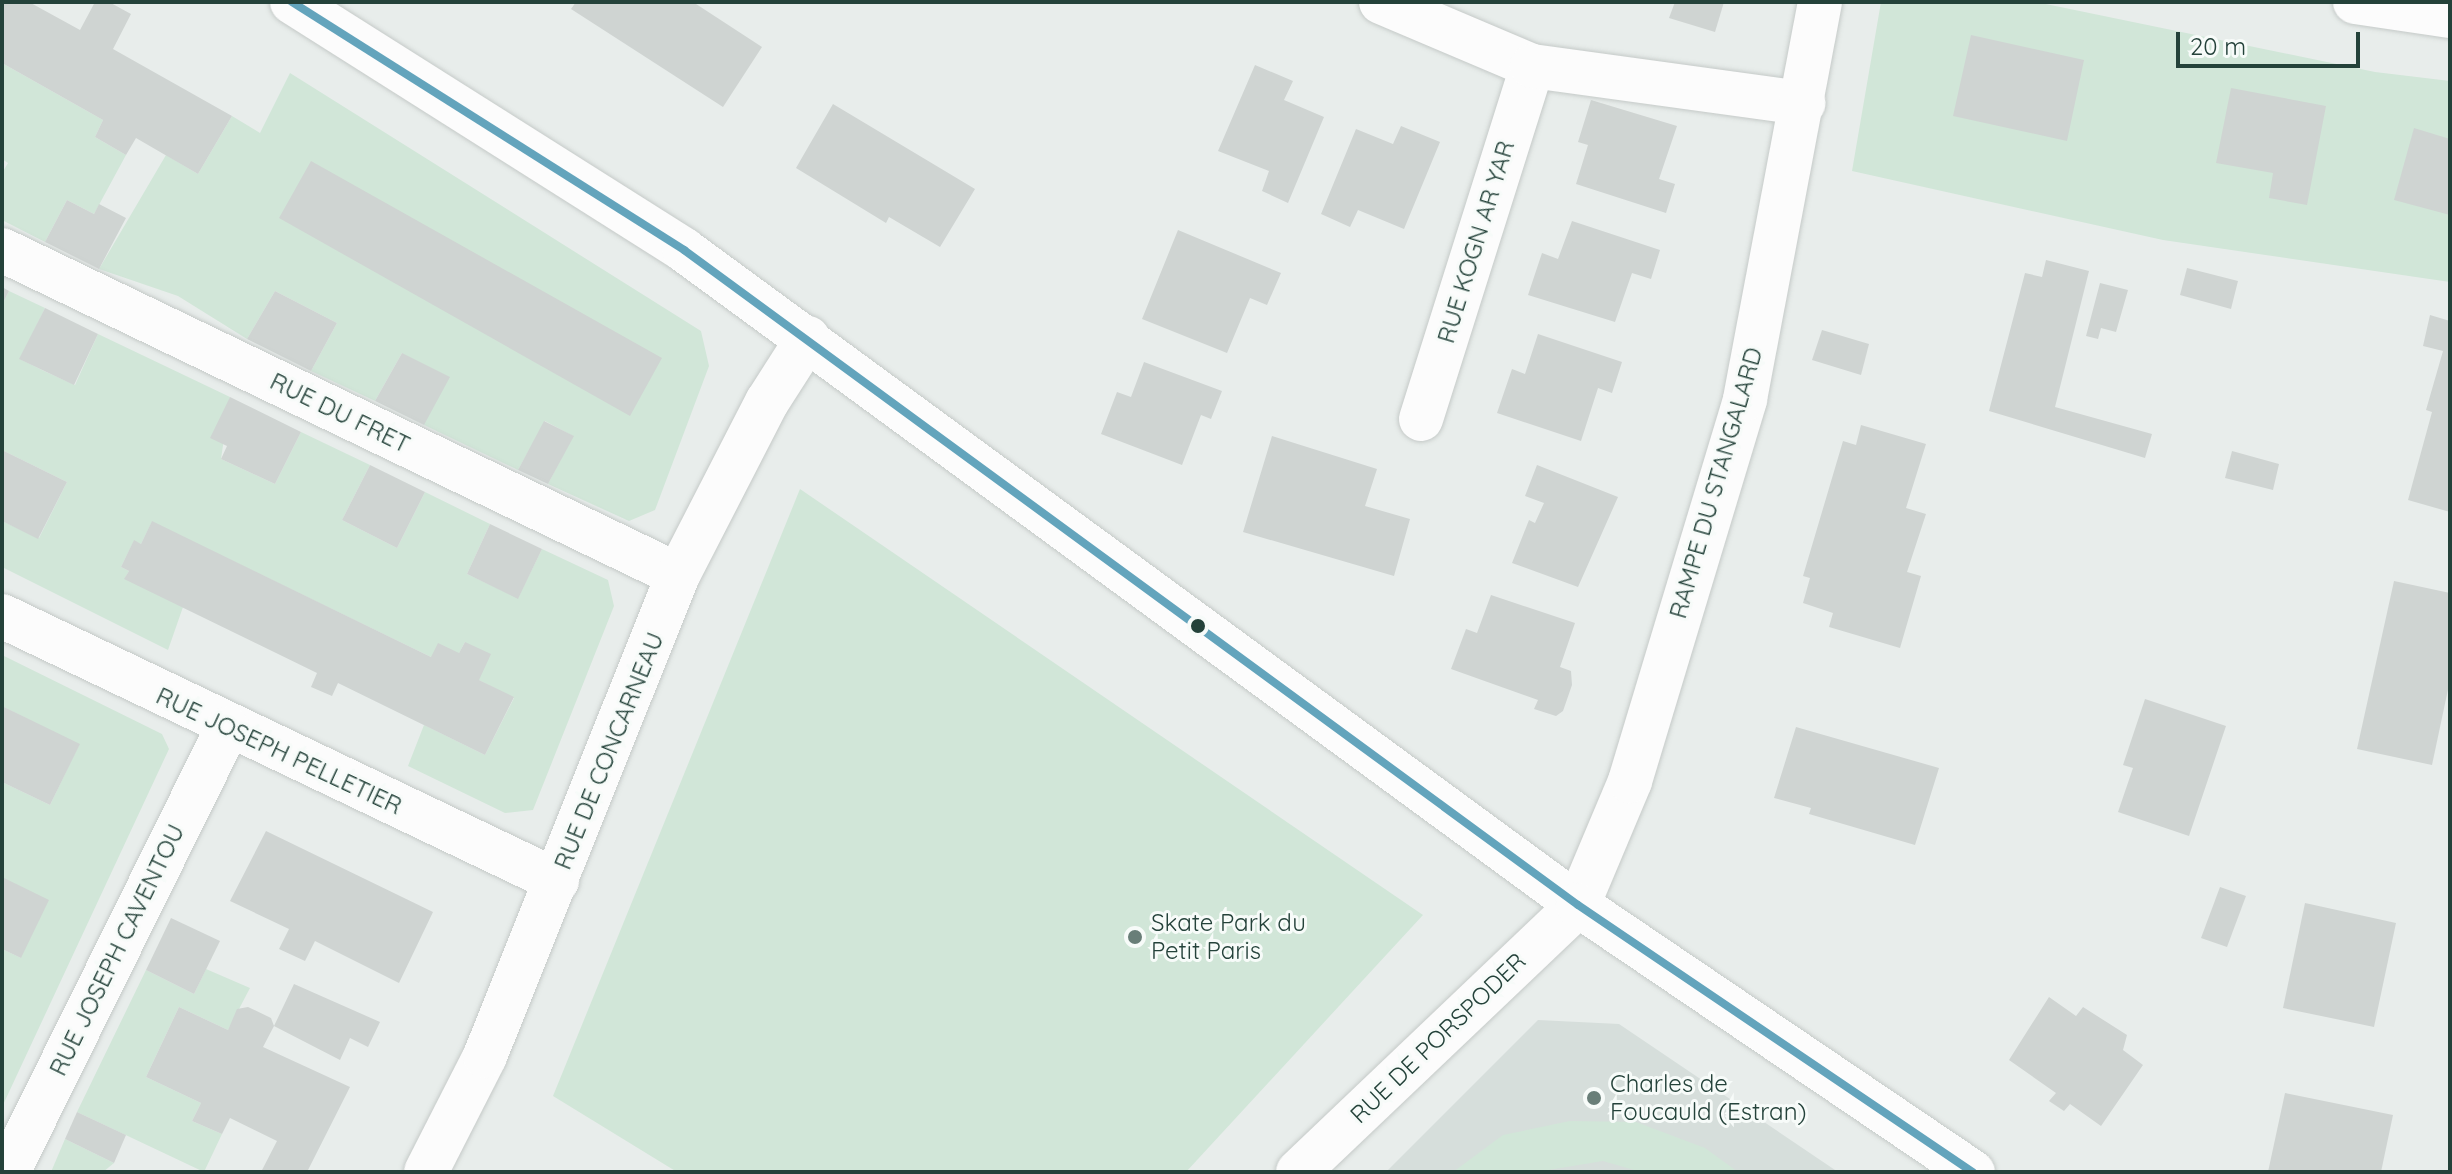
<!DOCTYPE html>
<html>
<head>
<meta charset="utf-8">
<style>
	body { margin:0 }
	#map { position:relative; width:2452px; height:1174px; overflow:hidden; background:#e8edeb; font-family:Quicksand,sans-serif }
	div>[style] { position:absolute }
	.built>* { inset:0; background:#d6dedb }
	.green>* { inset:0; background:#d1e6d8 }
	.building>* { inset:0; background:#cfd4d2 }
	.roads { filter:drop-shadow(0 0 2px #c5cac8) drop-shadow(0 0 2px #c5cac8) }
	.minor>* { height:44px; margin:-22px; padding:0 22px; transform-origin:22px; border-radius:22px; background:#fcfcfc }
	.tertiary>* { height:44px; margin:-22px; padding:0 22px; transform-origin:22px; border-radius:22px; background:#fcfcfc }
	.bus-1>* { height:8px; margin:-4px; padding:0 4px; transform-origin:4px; border-radius:4px; background:#63a4bc }
	.dots>* { width:22px; height:22px; translate:-50% -50%; box-sizing:border-box; border:4px solid #f7fbf9; border-radius:50% }
	span { translate:-50% -50%; white-space:nowrap; text-align:center; line-height:1.15; -webkit-text-stroke:6px #f7fbf9; paint-order:stroke }
	.street-label { font-size:24px; color:#24423a }
	.poi-label { font-size:24px; color:#24423a }
	.left { translate:0 -50%; text-align:left }
	.frame { position:absolute; inset:0; border:4px solid #24423a; pointer-events:none }
	.scale { position:absolute; left:2176px; top:32px; width:184px; height:36px; box-sizing:border-box; border:4px solid #24423a; border-top:0; padding-left:10px; font-size:24px; line-height:28px; white-space:nowrap; color:#24423a; -webkit-text-stroke:6px #f7fbf9; paint-order:stroke }
</style>
</head>
<body>
<div id="map">
	<div class="built">
		<i style="clip-path:polygon(1538px 1020px,1619px 1024px,1838px 1172px,1386px 1172px)"></i>
	</div>
	<div class="green">
		<i style="clip-path:polygon(1881px 2px,2036px 2px,2375px 72px,2450px 81px,2450px 282px,2163px 240px,1852px 171px)"></i>
		<i style="clip-path:polygon(2px 63px,103px 120px,95px 137px,126px 155px,94px 214px,67px 200px,45px 242px,2px 220px,2px 173px,8px 163px,2px 159px)"></i>
		<i style="clip-path:polygon(290px 73px,701px 331px,709px 366px,655px 510px,629px 521px,548px 484px,573px 436px,545px 421px,518px 470px,424px 425px,402px 353px,375px 401px,311px 371px,337px 323px,275px 291px,247px 339px,178px 296px,99px 269px,166px 155px,198px 174px,232px 116px,260px 133px)"></i>
		<i style="clip-path:polygon(9px 291px,45px 308px,20px 359px,44px 371px,75px 385px,98px 334px,230px 397px,221px 459px,275px 484px,301px 432px,370px 465px,342px 520px,397px 548px,425px 492px,490px 524px,467px 574px,518px 598px,542px 549px,608px 580px,614px 606px,533px 810px,505px 813px,408px 766px,424px 725px,485px 755px,514px 698px,479px 680px,465px 642px,459px 653px,431px 657px,152px 522px,141px 544px,134px 541px,121px 567px,129px 571px,125px 578px,183px 607px,168px 650px,2px 567px,2px 521px,39px 538px,67px 482px,2px 450px,2px 305px)"></i>
		<i style="clip-path:polygon(800px 489px,1423px 915px,1186px 1172px,677px 1172px,553px 1096px)"></i>
		<i style="clip-path:polygon(2px 655px,162px 734px,169px 749px,2px 1107px,2px 949px,21px 958px,2px 877px,2px 782px,50px 805px,79px 745px,2px 706px)"></i>
		<i style="clip-path:polygon(206px 969px,250px 988px,228px 1030px,179px 1007px,146px 1077px,201px 1103px,192px 1121px,222px 1134px,204px 1172px,77px 1112px,146px 970px,194px 994px)"></i>
		<i style="clip-path:polygon(1570px 1121px,1636px 1122px,1705px 1148px,1738px 1172px,1641px 1172px,1603px 1161px,1536px 1172px,1453px 1172px,1503px 1135px)"></i>
		<i style="clip-path:polygon(65px 1139px,114px 1163px,103px 1172px,51px 1172px)"></i>
	</div>
	<div class="building">
		<i style="clip-path:polygon(2px 2px,29px 2px,80px 30px,95px 2px,109px 2px,131px 14px,113px 49px,232px 116px,198px 174px,136px 138px,126px 155px,95px 137px,103px 120px,2px 63px)"></i>
		<i style="clip-path:polygon(576px 2px,693px 2px,762px 47px,723px 107px,571px 9px)"></i>
		<i style="clip-path:polygon(1675px 2px,1724px 2px,1715px 32px,1669px 18px)"></i>
		<i style="clip-path:polygon(1971px 35px,2084px 60px,2067px 141px,1953px 116px)"></i>
		<i style="clip-path:polygon(1255px 65px,1293px 81px,1284px 100px,1324px 117px,1288px 203px,1262px 191px,1269px 171px,1218px 151px)"></i>
		<i style="clip-path:polygon(2231px 88px,2326px 106px,2307px 205px,2269px 198px,2273px 173px,2216px 163px)"></i>
		<i style="clip-path:polygon(1591px 100px,1677px 126px,1659px 179px,1675px 184px,1666px 213px,1576px 184px,1588px 145px,1578px 142px)"></i>
		<i style="clip-path:polygon(833px 104px,975px 189px,940px 247px,889px 217px,886px 223px,796px 168px)"></i>
		<i style="clip-path:polygon(1401px 126px,1440px 142px,1404px 229px,1358px 210px,1350px 227px,1321px 214px,1356px 129px,1393px 144px)"></i>
		<i style="clip-path:polygon(2414px 128px,2450px 139px,2450px 215px,2394px 200px)"></i>
		<i style="clip-path:polygon(311px 161px,662px 358px,630px 416px,279px 218px)"></i>
		<i style="clip-path:polygon(67px 200px,94px 214px,99px 204px,126px 218px,99px 269px,45px 242px)"></i>
		<i style="clip-path:polygon(1572px 221px,1660px 250px,1651px 279px,1632px 273px,1615px 322px,1528px 295px,1542px 253px,1558px 259px)"></i>
		<i style="clip-path:polygon(1178px 230px,1281px 273px,1267px 305px,1250px 298px,1227px 353px,1142px 319px)"></i>
		<i style="clip-path:polygon(2046px 260px,2089px 271px,2055px 407px,2152px 434px,2145px 458px,1989px 411px,2025px 273px,2042px 277px)"></i>
		<i style="clip-path:polygon(2187px 268px,2238px 281px,2231px 309px,2180px 295px)"></i>
		<i style="clip-path:polygon(2100px 283px,2128px 290px,2116px 332px,2101px 328px,2098px 339px,2086px 336px)"></i>
		<i style="clip-path:polygon(2px 287px,9px 291px,2px 305px)"></i>
		<i style="clip-path:polygon(275px 291px,337px 323px,311px 371px,247px 339px)"></i>
		<i style="clip-path:polygon(45px 308px,98px 334px,74px 385px,19px 359px)"></i>
		<i style="clip-path:polygon(2430px 315px,2450px 321px,2450px 512px,2408px 500px,2432px 412px,2426px 410px,2443px 351px,2423px 346px)"></i>
		<i style="clip-path:polygon(1822px 330px,1869px 344px,1861px 375px,1812px 360px)"></i>
		<i style="clip-path:polygon(1538px 334px,1622px 362px,1612px 393px,1598px 388px,1581px 441px,1497px 413px,1512px 369px,1525px 374px)"></i>
		<i style="clip-path:polygon(402px 353px,450px 377px,424px 425px,375px 401px)"></i>
		<i style="clip-path:polygon(1144px 362px,1222px 391px,1211px 419px,1201px 415px,1182px 465px,1101px 434px,1117px 392px,1131px 397px)"></i>
		<i style="clip-path:polygon(230px 397px,301px 432px,275px 484px,221px 459px,227px 446px,210px 438px)"></i>
		<i style="clip-path:polygon(544px 421px,574px 436px,548px 484px,518px 470px)"></i>
		<i style="clip-path:polygon(1861px 425px,1926px 444px,1906px 508px,1926px 514px,1907px 572px,1921px 576px,1900px 648px,1829px 627px,1833px 613px,1803px 603px,1810px 578px,1803px 576px,1843px 441px,1856px 445px)"></i>
		<i style="clip-path:polygon(1272px 436px,1377px 469px,1365px 506px,1410px 519px,1394px 576px,1243px 532px)"></i>
		<i style="clip-path:polygon(2px 450px,67px 482px,38px 539px,2px 521px)"></i>
		<i style="clip-path:polygon(2232px 451px,2279px 464px,2273px 490px,2225px 478px)"></i>
		<i style="clip-path:polygon(370px 465px,425px 492px,397px 548px,342px 520px)"></i>
		<i style="clip-path:polygon(1537px 465px,1618px 497px,1578px 587px,1512px 563px,1529px 520px,1535px 523px,1544px 503px,1525px 496px)"></i>
		<i style="clip-path:polygon(152px 521px,431px 657px,438px 643px,459px 653px,465px 642px,491px 654px,479px 680px,514px 697px,485px 755px,338px 683px,332px 696px,311px 687px,317px 673px,124px 579px,129px 571px,121px 567px,134px 540px,141px 544px)"></i>
		<i style="clip-path:polygon(490px 524px,542px 549px,518px 599px,467px 574px)"></i>
		<i style="clip-path:polygon(2394px 581px,2450px 593px,2450px 680px,2432px 765px,2357px 749px)"></i>
		<i style="clip-path:polygon(1491px 595px,1575px 623px,1560px 667px,1571px 671px,1572px 685px,1563px 711px,1556px 716px,1534px 709px,1538px 700px,1451px 669px,1466px 629px,1477px 633px)"></i>
		<i style="clip-path:polygon(2145px 699px,2226px 726px,2189px 836px,2118px 812px,2133px 768px,2123px 765px)"></i>
		<i style="clip-path:polygon(2px 706px,80px 744px,50px 805px,2px 782px)"></i>
		<i style="clip-path:polygon(1796px 727px,1939px 768px,1915px 845px,1809px 814px,1811px 808px,1774px 798px)"></i>
		<i style="clip-path:polygon(266px 831px,433px 912px,399px 983px,315px 941px,305px 961px,279px 949px,289px 929px,230px 901px)"></i>
		<i style="clip-path:polygon(2px 877px,49px 900px,21px 958px,2px 949px)"></i>
		<i style="clip-path:polygon(2220px 887px,2246px 896px,2227px 947px,2201px 938px)"></i>
		<i style="clip-path:polygon(2305px 903px,2396px 923px,2374px 1027px,2283px 1008px)"></i>
		<i style="clip-path:polygon(171px 918px,220px 941px,194px 994px,146px 970px)"></i>
		<i style="clip-path:polygon(294px 984px,380px 1022px,368px 1047px,350px 1038px,340px 1060px,274px 1026px,263px 1047px,350px 1087px,307px 1172px,261px 1172px,277px 1141px,230px 1118px,222px 1134px,192px 1121px,201px 1103px,146px 1077px,179px 1007px,228px 1030px,237px 1009px,248px 1007px,271px 1018px,274px 1026px)"></i>
		<i style="clip-path:polygon(2049px 997px,2076px 1016px,2083px 1007px,2127px 1035px,2123px 1050px,2143px 1065px,2101px 1126px,2070px 1104px,2064px 1111px,2049px 1101px,2056px 1093px,2009px 1060px)"></i>
		<i style="clip-path:polygon(2285px 1093px,2393px 1115px,2381px 1172px,2268px 1172px)"></i>
		<i style="clip-path:polygon(77px 1112px,126px 1135px,114px 1163px,65px 1139px)"></i>
	</div>
	<div class="roads">
		<div class="minor">
			<i style="left:1381px;top:2px;width:164px;rotate:23deg"></i>
			<i style="left:2355px;top:2px;width:96px;rotate:8.4deg"></i>
			<i style="left:2px;top:250px;width:750px;rotate:25.68deg"></i>
			<i style="left:1421px;top:419px;width:370px;rotate:-72.5deg"></i>
			<i style="left:1532px;top:66px;width:274px;rotate:7.8deg"></i>
			<i style="left:2px;top:616px;width:615px;rotate:25.52deg"></i>
			<i style="left:8px;top:1172px;width:495px;rotate:-63.7deg"></i>
			<i style="left:426px;top:1172px;width:130px;rotate:-63deg"></i>
			<i style="left:485px;top:1056px;width:518px;rotate:-68.14deg"></i>
			<i style="left:678px;top:575px;width:195px;rotate:-62.8deg"></i>
			<i style="left:767px;top:402px;width:76px;rotate:-57.4deg"></i>
			<i style="left:1298px;top:1172px;width:387px;rotate:-43.6deg"></i>
			<i style="left:1578px;top:905px;width:134px;rotate:-67.2deg"></i>
			<i style="left:1630px;top:781px;width:399px;rotate:-73.2deg"></i>
			<i style="left:1745px;top:399px;width:404px;rotate:-79.3deg"></i>
		</div>
		<div class="tertiary">
			<i style="left:292px;top:2px;width:464px;rotate:32.3deg"></i>
			<i style="left:684px;top:250px;width:1108px;rotate:36.23deg"></i>
			<i style="left:1578px;top:905px;width:477px;rotate:34.1deg"></i>
		</div>
	</div>
	<div class="bus-1">
		<i style="left:292px;top:2px;width:464px;rotate:32.3deg"></i>
		<i style="left:684px;top:250px;width:1108px;rotate:36.23deg"></i>
		<i style="left:1578px;top:905px;width:477px;rotate:34.1deg"></i>
	</div>
	<div class="dots">
		<i style="left:1198px;top:626px;background:#24423a"></i>
		<i style="left:1135px;top:937px;background:#697e78"></i>
		<i style="left:1594px;top:1098px;background:#697e78"></i>
	</div>
	<div class="street-label">
		<span style="left:1476px;top:242px;rotate:-73deg">RUE KOGN AR YAR</span>
		<span style="left:340px;top:413px;rotate:26deg">RUE DU FRET</span>
		<span style="left:1716px;top:483px;rotate:-74deg">RAMPE DU STANGALARD</span>
		<span style="left:279px;top:751px;rotate:25deg">RUE JOSEPH PELLETIER</span>
		<span style="left:609px;top:751px;rotate:-68deg">RUE DE CONCARNEAU</span>
		<span style="left:117px;top:950px;rotate:-64deg">RUE JOSEPH CAVENTOU</span>
		<span style="left:1438px;top:1038px;rotate:-44deg">RUE DE PORSPODER</span>
	</div>
	<div class="poi-label">
		<span class="left" style="left:1151px;top:937px">Skate Park du<br>Petit Paris</span>
		<span class="left" style="left:1610px;top:1098px">Charles de<br>Foucauld (Estran)</span>
	</div>
	<div class="frame"></div>
	<div class="scale">20 m</div>
</div>
</body>
</html>
